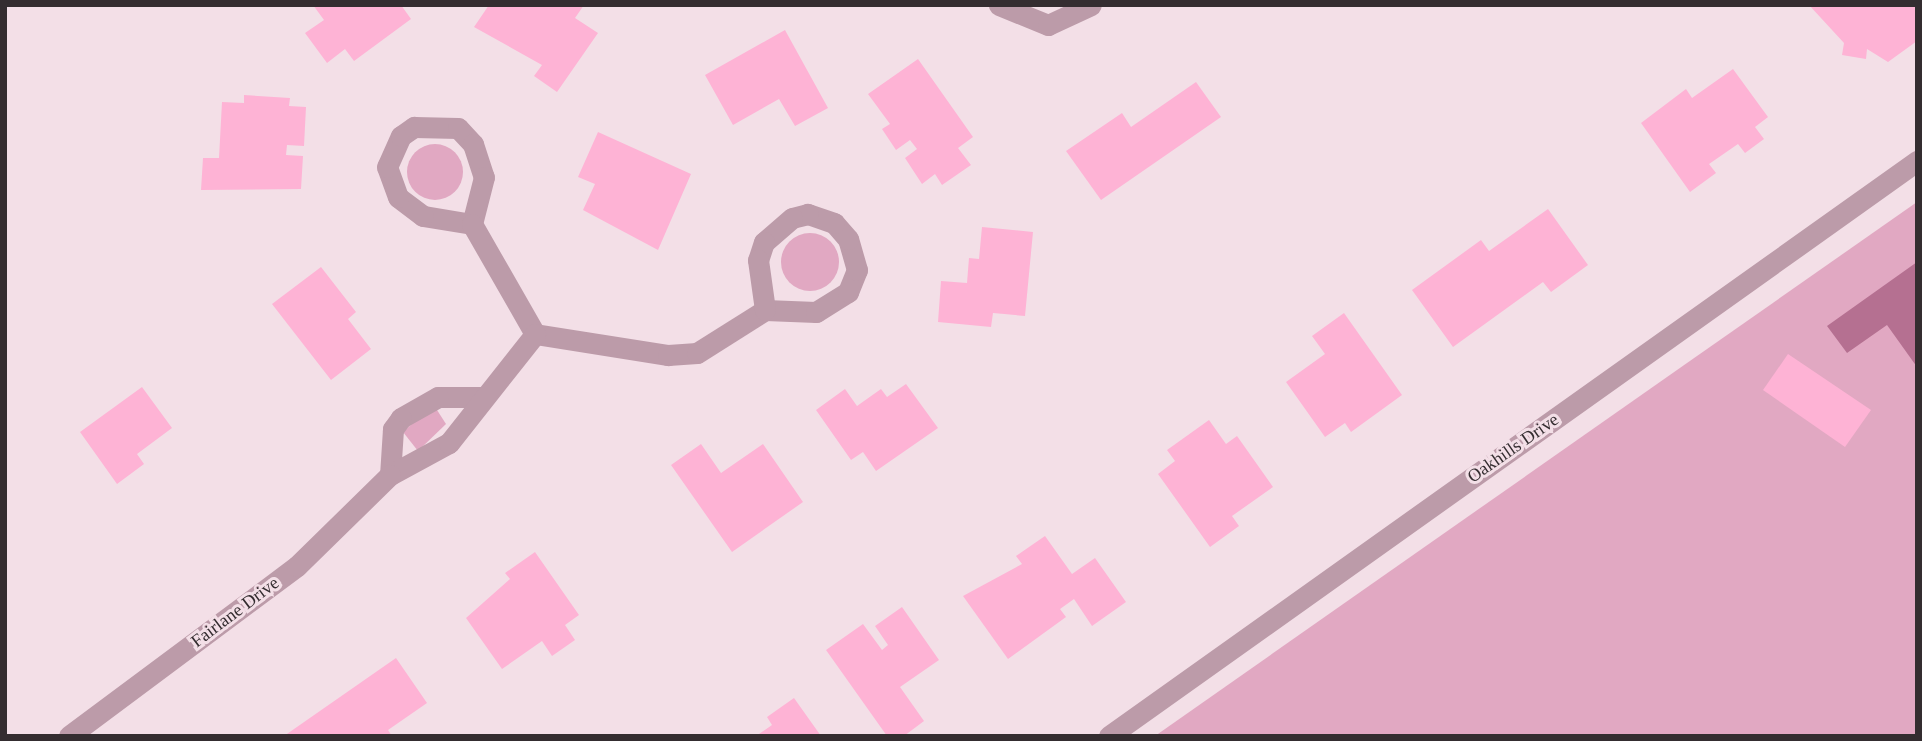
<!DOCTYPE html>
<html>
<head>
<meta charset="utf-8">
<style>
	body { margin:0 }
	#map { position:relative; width:1922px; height:741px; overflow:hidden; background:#f3dfe7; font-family:"Times New Roman",serif }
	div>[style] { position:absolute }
	.green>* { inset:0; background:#e1a8c2 }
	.round { border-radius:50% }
	.water>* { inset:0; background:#b57091 }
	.building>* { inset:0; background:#feb3d5 }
	.minor>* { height:21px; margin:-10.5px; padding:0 10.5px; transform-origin:10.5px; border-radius:10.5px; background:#bc9ba9 }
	span { translate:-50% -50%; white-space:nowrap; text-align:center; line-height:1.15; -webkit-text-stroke:6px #f3dfe7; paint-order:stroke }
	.street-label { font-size:18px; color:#342d30 }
	.frame { position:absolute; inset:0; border:7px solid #342d30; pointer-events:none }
</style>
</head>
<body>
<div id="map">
	<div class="green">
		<i class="round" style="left:407px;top:144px;width:56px;height:56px"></i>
		<i style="clip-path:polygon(1917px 202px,1917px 736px,1155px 736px,1687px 363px)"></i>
		<i class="round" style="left:781px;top:233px;width:58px;height:58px"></i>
		<i style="clip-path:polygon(427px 410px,437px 410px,446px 424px,418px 451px,403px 432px)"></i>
	</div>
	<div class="water">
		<i style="clip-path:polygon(1917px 262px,1917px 367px,1887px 325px,1847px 353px,1827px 326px)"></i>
	</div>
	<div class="building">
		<i style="clip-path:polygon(313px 5px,401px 5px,411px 19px,354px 61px,345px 49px,327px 63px,305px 33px,324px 20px)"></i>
		<i style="clip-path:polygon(489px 5px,584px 5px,575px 18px,598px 33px,557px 92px,534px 76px,542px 65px,474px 27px)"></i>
		<i style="clip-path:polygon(1809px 5px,1917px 5px,1917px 41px,1888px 62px,1867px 49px,1866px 59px,1842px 55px,1844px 43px)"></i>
		<i style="clip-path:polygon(785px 30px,828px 108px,795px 126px,779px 99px,733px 125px,705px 75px)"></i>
		<i style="clip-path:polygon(918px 59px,973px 137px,958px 148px,971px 165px,942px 185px,935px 174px,922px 184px,905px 158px,917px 149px,910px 140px,896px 150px,882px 129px,890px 124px,868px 94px)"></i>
		<i style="clip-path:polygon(1733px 69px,1768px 117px,1755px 127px,1764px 139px,1745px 153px,1738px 144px,1709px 164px,1716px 173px,1690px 192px,1641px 123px,1686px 89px,1692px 98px)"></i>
		<i style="clip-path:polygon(1196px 82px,1221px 117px,1101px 200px,1066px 151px,1122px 113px,1131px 127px)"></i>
		<i style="clip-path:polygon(244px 95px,290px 98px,289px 106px,306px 107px,304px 146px,287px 145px,286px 155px,303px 156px,301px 189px,201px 190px,203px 158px,219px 158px,222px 102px,244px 103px)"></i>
		<i style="clip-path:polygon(598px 132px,691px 174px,658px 250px,583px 210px,595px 184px,578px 177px)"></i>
		<i style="clip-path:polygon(1548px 209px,1588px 265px,1551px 292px,1543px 282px,1453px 347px,1412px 290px,1481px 240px,1489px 251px)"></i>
		<i style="clip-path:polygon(982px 227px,1033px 232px,1025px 316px,993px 313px,991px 327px,938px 322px,941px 281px,967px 283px,969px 258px,979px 259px)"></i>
		<i style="clip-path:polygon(321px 267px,356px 312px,348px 319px,371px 349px,331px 380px,272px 304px)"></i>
		<i style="clip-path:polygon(1344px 313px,1402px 395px,1351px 432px,1345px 423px,1325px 437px,1286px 382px,1325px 354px,1312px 336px)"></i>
		<i style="clip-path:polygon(1788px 354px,1871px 410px,1845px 447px,1763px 390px)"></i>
		<i style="clip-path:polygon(906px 384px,938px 428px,876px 471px,863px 452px,851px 460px,816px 410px,845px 389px,857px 406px,881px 389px,887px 397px)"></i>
		<i style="clip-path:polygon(142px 387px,172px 428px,137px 454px,144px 464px,117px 484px,80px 432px)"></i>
		<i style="clip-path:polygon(1209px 420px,1226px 444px,1237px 436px,1273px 487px,1232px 516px,1239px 526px,1210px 547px,1158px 474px,1175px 461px,1167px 450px)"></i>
		<i style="clip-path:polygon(701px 444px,721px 473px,763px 444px,803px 502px,732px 552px,671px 465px)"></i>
		<i style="clip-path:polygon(1045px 536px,1072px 574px,1095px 558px,1126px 602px,1092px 626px,1074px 599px,1060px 609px,1066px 617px,1008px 659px,963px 596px,1022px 564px,1016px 556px)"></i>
		<i style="clip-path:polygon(535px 552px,579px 615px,565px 625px,575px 640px,552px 656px,542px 641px,502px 669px,466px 618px,510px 579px,505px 573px)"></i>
		<i style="clip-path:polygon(902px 607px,939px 660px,900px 687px,924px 721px,904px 736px,887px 736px,826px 650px,863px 624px,882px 650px,888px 645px,875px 626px)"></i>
		<i style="clip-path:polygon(396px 658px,427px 703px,388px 730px,392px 736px,284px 736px)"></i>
		<i style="clip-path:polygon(794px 698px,821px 736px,756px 736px,772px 725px,767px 717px)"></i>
	</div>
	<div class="minor">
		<i style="left:999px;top:5px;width:53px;rotate:22.2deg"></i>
		<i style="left:1048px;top:25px;width:47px;rotate:-24.9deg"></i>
		<i style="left:472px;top:224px;width:50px;rotate:-170.7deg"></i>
		<i style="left:423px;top:216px;width:31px;rotate:-143deg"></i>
		<i style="left:398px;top:197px;width:32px;rotate:-110deg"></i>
		<i style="left:387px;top:167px;width:34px;rotate:-66deg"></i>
		<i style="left:401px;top:136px;width:16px;rotate:-35deg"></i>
		<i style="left:414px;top:127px;width:44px;rotate:1.3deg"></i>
		<i style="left:458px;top:128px;width:22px;rotate:47deg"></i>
		<i style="left:473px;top:144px;width:35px;rotate:72deg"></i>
		<i style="left:484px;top:177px;width:49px;rotate:104.3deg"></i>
		<i style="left:472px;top:224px;width:127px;rotate:60.2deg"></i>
		<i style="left:535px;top:334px;width:135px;rotate:9deg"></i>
		<i style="left:668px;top:355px;width:29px;rotate:-4deg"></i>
		<i style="left:697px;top:353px;width:80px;rotate:-32.3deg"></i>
		<i style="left:765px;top:310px;width:51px;rotate:2.2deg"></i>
		<i style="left:816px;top:312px;width:38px;rotate:-32deg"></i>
		<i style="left:848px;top:292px;width:24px;rotate:-68deg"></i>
		<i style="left:857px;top:270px;width:32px;rotate:-106deg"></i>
		<i style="left:848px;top:239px;width:21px;rotate:-131deg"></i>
		<i style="left:834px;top:223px;width:28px;rotate:-161deg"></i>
		<i style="left:808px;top:214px;width:16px;rotate:166deg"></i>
		<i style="left:792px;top:218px;width:37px;rotate:139deg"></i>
		<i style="left:764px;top:242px;width:19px;rotate:108deg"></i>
		<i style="left:758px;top:260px;width:50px;rotate:82deg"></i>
		<i style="left:480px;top:397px;width:42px;rotate:180deg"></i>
		<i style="left:438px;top:397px;width:43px;rotate:150.4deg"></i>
		<i style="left:401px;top:418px;width:14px;rotate:126deg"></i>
		<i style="left:393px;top:429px;width:46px;rotate:93.7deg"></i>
		<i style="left:390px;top:475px;width:67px;rotate:-28.5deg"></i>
		<i style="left:449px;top:443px;width:139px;rotate:-51.7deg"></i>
		<i style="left:69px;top:736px;width:284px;rotate:-36.7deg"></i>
		<i style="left:297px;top:566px;width:130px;rotate:-44.4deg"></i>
		<i style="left:1109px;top:736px;width:992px;rotate:-35.44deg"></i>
	</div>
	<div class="street-label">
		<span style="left:1513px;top:448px;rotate:-35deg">Oakhills Drive</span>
		<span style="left:235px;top:612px;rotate:-37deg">Fairlane Drive</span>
	</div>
	<div class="frame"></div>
</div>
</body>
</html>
